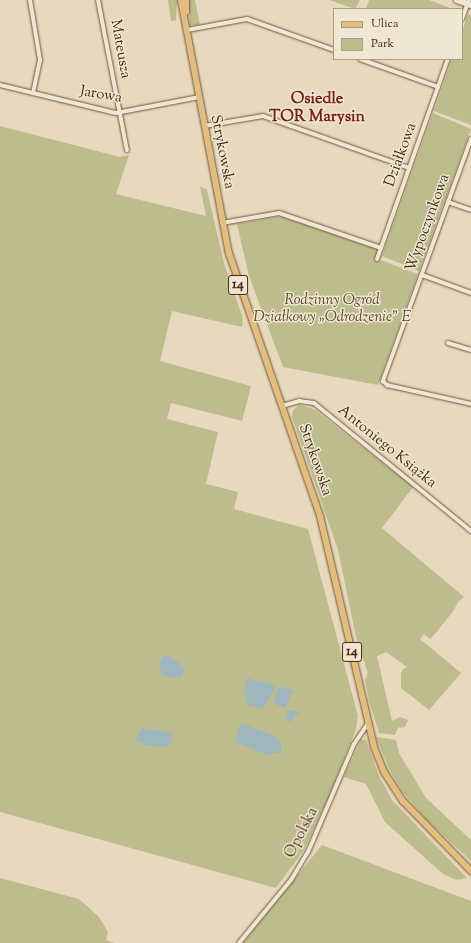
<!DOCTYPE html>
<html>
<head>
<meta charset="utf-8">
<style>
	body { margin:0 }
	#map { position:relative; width:471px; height:943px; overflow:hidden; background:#e8d8bd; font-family:"Sorts Mill Goudy",serif }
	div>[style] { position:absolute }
	.green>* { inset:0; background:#bdbc8c }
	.water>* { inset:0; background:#9eb6bd }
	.roads { filter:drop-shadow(0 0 1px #6e5739) drop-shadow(0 0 1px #6e5739) }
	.street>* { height:4px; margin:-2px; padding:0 2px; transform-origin:2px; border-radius:2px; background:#f0e6d4 }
	.secondary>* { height:5.5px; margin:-2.75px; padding:0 2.75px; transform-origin:2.75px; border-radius:2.75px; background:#f0e6d4 }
	.primary>* { height:6px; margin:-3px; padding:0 3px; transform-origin:3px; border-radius:3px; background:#e4bc7e }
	span { translate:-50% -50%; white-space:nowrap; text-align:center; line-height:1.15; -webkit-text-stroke:3px #f0e6d4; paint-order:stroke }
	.shield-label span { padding:1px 3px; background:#f0e6d4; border:1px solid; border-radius:3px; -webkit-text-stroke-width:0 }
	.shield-label { font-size:14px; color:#452c0d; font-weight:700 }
	.street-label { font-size:15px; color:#452c0d }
	.park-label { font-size:15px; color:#5d4926; font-style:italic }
	.neighbourhood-label { font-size:16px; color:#7a1f14; font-weight:700 }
	.legend { position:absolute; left:333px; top:8px; width:130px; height:52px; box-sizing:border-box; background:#f0e6d4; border:1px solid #ac9c84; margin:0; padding:5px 7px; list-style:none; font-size:12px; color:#452c0d }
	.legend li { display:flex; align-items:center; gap:8px; height:20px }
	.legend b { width:20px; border:1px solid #ac9c84 }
</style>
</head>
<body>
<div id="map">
	<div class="green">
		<i style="clip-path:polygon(168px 0,177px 0,176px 20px,171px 21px)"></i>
		<i style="clip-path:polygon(189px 0,195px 0,200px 25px,190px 25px)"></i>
		<i style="clip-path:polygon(329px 0,360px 0,355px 9px)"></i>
		<i style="clip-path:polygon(369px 0,429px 0,453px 9px,366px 9px)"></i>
		<i style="clip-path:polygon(468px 14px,471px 15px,471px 125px,434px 111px,452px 59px,462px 59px,462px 31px)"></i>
		<i style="clip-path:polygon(433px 113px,471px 129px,419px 271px,382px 256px)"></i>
		<i style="clip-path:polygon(0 126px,120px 157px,129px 155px,116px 194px,206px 216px,200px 186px,207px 190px,224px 263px,243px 319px,242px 327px,172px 311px,160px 361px,251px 386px,242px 421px,171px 403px,167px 419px,218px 432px,206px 484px,238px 492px,234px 509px,308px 529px,358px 716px,356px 729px,329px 797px,304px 850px,276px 888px,0 812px)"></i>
		<i style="clip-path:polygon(276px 217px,287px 217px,378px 250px,375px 258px,418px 274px,378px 385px,283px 367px,249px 276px,237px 224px)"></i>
		<i style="clip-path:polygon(299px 405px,314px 409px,413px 487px,382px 528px,464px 597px,458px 602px,454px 610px,434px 635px,430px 639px,424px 634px,420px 639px,461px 673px,429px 710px,401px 688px,401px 674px,403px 669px,407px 667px,386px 652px,377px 656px,392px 721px,400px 717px,408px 720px,405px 727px,398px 728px,395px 735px,379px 733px,369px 701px,365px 680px,368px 673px,356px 637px,338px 550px,292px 417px,293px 410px)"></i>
		<i style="clip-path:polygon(376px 737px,396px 740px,399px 753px,426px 798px,471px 840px,471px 861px,426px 819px,402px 791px,389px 769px)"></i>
		<i style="clip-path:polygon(361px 739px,366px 740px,379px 776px,392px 800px,467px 878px,456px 880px,443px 874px,385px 822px,366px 784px,344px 777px)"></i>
		<i style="clip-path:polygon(322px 845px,471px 901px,471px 943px,243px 943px)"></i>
		<i style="clip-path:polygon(0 878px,79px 899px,99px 917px,108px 932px,106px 940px,114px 943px,0 943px)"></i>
	</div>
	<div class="water">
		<i style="clip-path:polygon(167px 655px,183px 666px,185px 669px,181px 677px,167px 677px,162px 674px,159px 663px,162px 657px)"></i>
		<i style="clip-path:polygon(247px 678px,276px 686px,263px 709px,248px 705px,244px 691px)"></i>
		<i style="clip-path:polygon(279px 687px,293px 690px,285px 708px,273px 703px)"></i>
		<i style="clip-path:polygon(288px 710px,299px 712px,291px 722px,286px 720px)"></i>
		<i style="clip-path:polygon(241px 723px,274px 736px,281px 742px,281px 752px,268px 755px,235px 742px)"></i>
		<i style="clip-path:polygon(142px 728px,168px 732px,173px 734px,171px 742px,167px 747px,145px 745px,136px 740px)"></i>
	</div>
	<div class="roads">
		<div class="street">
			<i style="left:30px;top:0;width:61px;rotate:80.5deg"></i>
			<i style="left:40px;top:60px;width:34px;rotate:102deg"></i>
			<i style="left:98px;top:0;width:153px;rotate:79.1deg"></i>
			<i style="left:462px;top:19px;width:20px;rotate:-70deg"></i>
			<i style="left:187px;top:30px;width:61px;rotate:-10.4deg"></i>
			<i style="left:247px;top:19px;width:92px;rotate:19.6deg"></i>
			<i style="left:360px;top:59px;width:83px;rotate:19.7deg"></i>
			<i style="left:0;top:85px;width:119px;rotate:13.6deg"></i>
			<i style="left:116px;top:113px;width:85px;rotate:-10.9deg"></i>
			<i style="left:204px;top:126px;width:60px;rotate:-9.6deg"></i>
			<i style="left:263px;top:116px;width:155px;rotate:19.6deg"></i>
			<i style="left:471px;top:139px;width:258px;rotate:110deg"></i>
			<i style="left:383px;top:381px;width:6px;rotate:45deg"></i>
			<i style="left:387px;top:385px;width:86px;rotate:12.7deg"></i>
			<i style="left:448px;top:202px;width:24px;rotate:19deg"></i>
			<i style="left:222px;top:223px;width:58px;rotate:-10deg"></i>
			<i style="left:279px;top:213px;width:108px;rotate:18.9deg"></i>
			<i style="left:377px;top:259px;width:212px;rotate:-70.5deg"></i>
			<i style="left:422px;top:275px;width:52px;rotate:20.2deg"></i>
			<i style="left:448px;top:343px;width:24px;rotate:17deg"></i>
			<i style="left:282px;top:406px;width:18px;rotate:-16deg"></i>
			<i style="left:299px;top:401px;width:15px;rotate:8deg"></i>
			<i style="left:314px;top:403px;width:203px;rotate:39.2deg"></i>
			<i style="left:239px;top:943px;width:82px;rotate:-50.5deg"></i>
			<i style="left:291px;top:880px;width:33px;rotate:-59deg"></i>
			<i style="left:308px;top:852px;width:117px;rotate:-66.9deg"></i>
			<i style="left:354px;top:744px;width:25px;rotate:-56deg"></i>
		</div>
		<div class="secondary">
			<i style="left:457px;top:0;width:15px;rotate:20deg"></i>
		</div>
		<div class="primary">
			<i style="left:181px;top:0;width:258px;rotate:79.3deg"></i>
			<i style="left:229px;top:253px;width:278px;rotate:70.9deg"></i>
			<i style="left:320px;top:516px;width:237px;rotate:76.8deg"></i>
			<i style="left:374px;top:747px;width:27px;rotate:68deg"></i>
			<i style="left:384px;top:772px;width:35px;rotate:57deg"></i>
			<i style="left:403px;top:801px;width:98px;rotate:45.8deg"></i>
			<i style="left:186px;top:0;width:12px;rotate:90deg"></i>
		</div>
	</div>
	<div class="shield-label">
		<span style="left:238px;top:285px">14</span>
		<span style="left:352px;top:652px">14</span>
	</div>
	<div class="street-label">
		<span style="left:120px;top:49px;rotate:80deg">Mateusza</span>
		<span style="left:101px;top:95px;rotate:10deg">Jarowa</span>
		<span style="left:222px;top:152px;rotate:79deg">Strykowska</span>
		<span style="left:401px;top:155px;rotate:-70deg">Działkowa</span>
		<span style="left:428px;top:223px;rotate:-70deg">Wypoczynkowa</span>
		<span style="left:387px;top:447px;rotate:39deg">Antoniego Książka</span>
		<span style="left:315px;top:460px;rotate:71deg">Strykowska</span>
		<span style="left:302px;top:833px;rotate:-63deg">Opolska</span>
	</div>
	<div class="park-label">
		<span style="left:332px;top:309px">Rodzinny Ogród<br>Działkowy „Odrodzenie” E</span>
	</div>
	<div class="neighbourhood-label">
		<span style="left:317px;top:109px">Osiedle<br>TOR Marysin</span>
	</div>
	<ul class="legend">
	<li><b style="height:5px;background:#e4bc7e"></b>Ulica</li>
	<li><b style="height:11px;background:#bdbc8c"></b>Park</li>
	</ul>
</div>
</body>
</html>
